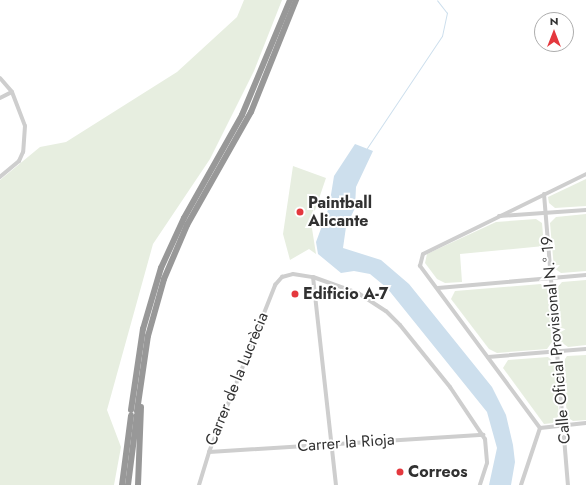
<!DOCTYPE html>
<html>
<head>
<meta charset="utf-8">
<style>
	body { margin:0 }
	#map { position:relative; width:586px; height:485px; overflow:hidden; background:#fff; font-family:Jost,sans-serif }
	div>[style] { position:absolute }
	.green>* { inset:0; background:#e7eee0 }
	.water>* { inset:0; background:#cddfed }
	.stream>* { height:1px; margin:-0.5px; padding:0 0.5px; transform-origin:0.5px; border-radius:0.5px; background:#cddfed }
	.minor>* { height:4px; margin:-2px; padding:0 2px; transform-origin:2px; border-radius:2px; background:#cecece }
	.highway>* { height:6px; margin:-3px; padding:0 3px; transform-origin:3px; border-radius:3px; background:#989898 }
	.dots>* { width:11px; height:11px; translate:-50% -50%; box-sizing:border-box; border:2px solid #fff; border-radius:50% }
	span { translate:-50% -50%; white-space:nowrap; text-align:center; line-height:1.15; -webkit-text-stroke:4px #fff; paint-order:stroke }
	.poi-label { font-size:16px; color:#313131; font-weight:700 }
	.left { translate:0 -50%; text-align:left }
	.street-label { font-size:16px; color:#313131 }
	.north { position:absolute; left:534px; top:12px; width:40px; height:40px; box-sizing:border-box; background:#fff; border:1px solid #adadad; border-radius:50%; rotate:0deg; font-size:11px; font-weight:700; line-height:16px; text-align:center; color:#313131 }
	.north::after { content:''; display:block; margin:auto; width:14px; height:18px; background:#e4383e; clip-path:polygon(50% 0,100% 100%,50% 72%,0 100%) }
</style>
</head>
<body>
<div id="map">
	<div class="green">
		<i style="clip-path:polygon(244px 0,282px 0,254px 71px,210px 159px,153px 244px,107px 410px,121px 447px,114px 485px,0 485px,0 180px,40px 147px,66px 142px,177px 72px,237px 17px)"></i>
		<i style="clip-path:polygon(293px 166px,326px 178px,311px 222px,316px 254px,309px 249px,290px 260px,283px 234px)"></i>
		<i style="clip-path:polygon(586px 179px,586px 206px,555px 208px,549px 203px,548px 197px)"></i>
		<i style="clip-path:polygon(586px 214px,586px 271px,561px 273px,554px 268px,550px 223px,556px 217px)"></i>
		<i style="clip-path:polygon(536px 219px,542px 223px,544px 246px,460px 254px,462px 282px,445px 283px,437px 279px,425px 263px,427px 254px,496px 222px)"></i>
		<i style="clip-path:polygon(586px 280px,586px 345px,568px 347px,561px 342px,556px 289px,562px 282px)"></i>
		<i style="clip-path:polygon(541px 284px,548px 289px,552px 342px,547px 349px,497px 353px,489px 349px,451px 299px,455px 291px)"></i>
		<i style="clip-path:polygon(586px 355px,586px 420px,573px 421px,567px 417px,563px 362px,567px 356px)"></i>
		<i style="clip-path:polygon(548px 357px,554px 362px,559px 415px,553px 423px,544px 424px,503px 368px,508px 360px)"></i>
	</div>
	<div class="water">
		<i style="clip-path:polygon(355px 144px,373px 151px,356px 187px,355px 208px,346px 227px,343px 248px,381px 260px,409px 284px,492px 387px,506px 415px,513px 445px,515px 462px,511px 485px,489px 485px,497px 448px,487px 412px,387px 288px,370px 274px,354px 271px,341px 273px,318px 254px,316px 242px,329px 207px,334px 176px)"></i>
	</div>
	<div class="stream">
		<i style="left:367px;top:148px;width:135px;rotate:-56.2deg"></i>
		<i style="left:442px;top:36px;width:24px;rotate:-78deg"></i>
		<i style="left:447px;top:13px;width:16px;rotate:-128deg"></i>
	</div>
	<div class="minor">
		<i style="left:0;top:78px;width:18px;rotate:49deg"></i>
		<i style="left:12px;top:92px;width:36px;rotate:69deg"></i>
		<i style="left:25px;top:126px;width:26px;rotate:94deg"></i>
		<i style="left:23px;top:152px;width:10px;rotate:114deg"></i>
		<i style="left:19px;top:161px;width:25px;rotate:140deg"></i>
		<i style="left:0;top:98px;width:13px;rotate:-27deg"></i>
		<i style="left:544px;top:194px;width:292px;rotate:85.3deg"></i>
		<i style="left:499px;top:216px;width:87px;rotate:-3.9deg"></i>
		<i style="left:313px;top:277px;width:209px;rotate:83.7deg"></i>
		<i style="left:438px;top:288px;width:149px;rotate:-5deg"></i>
		<i style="left:488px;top:357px;width:98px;rotate:-4.7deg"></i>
		<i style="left:540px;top:428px;width:46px;rotate:-6.2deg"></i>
		<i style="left:209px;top:452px;width:275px;rotate:-3.6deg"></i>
		<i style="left:199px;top:485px;width:34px;rotate:-73deg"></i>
		<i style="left:209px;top:452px;width:180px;rotate:-68.4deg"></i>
		<i style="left:275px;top:285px;width:11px;rotate:-49deg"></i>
		<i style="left:282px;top:277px;width:11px;rotate:-15deg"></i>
		<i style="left:293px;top:274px;width:20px;rotate:9deg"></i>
		<i style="left:313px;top:277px;width:48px;rotate:19.6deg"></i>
		<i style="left:358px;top:293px;width:33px;rotate:33deg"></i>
		<i style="left:386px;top:311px;width:20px;rotate:45deg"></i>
		<i style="left:400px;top:325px;width:80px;rotate:51.1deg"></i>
		<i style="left:450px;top:387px;width:63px;rotate:56.1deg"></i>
		<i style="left:485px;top:439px;width:24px;rotate:85deg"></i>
		<i style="left:487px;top:463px;width:23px;rotate:108deg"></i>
		<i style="left:521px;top:485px;width:60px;rotate:-71.6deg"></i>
		<i style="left:540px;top:428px;width:202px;rotate:-126.5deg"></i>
		<i style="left:420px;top:266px;width:12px;rotate:-76deg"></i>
		<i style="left:423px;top:254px;width:182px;rotate:-26.1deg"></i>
	</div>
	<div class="highway">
		<i style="left:131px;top:410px;width:82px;rotate:-81.6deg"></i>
		<i style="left:143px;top:329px;width:64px;rotate:-73.6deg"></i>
		<i style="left:161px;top:268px;width:55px;rotate:-65.3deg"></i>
		<i style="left:184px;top:218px;width:118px;rotate:-60.6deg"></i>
		<i style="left:242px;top:115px;width:125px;rotate:-67.3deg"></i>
		<i style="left:137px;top:411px;width:76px;rotate:-81.7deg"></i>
		<i style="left:148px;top:336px;width:59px;rotate:-74.3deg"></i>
		<i style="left:164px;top:279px;width:59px;rotate:-66.9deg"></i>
		<i style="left:187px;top:225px;width:130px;rotate:-60.5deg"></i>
		<i style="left:251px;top:112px;width:121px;rotate:-68.1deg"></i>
		<i style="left:122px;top:485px;width:70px;rotate:-82.6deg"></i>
		<i style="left:128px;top:485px;width:71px;rotate:-82.7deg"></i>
		<i style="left:138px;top:485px;width:78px;rotate:-87.8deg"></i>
	</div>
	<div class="dots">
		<i style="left:300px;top:212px;background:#e4383e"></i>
		<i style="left:295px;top:294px;background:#e4383e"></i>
		<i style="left:400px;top:472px;background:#e4383e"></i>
	</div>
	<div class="poi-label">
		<span class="left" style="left:308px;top:212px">Paintball<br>Alicante</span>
		<span class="left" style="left:303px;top:294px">Edificio A-7</span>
		<span class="left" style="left:408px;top:472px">Correos</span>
	</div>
	<div class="street-label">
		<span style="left:556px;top:340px;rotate:-95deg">Calle Oficial Provisional N.º 19</span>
		<span style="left:237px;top:379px;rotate:-68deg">Carrer de la Lucrècia</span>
		<span style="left:346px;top:443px;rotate:-4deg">Carrer la Rioja</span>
	</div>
	<div class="north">N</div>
</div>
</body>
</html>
